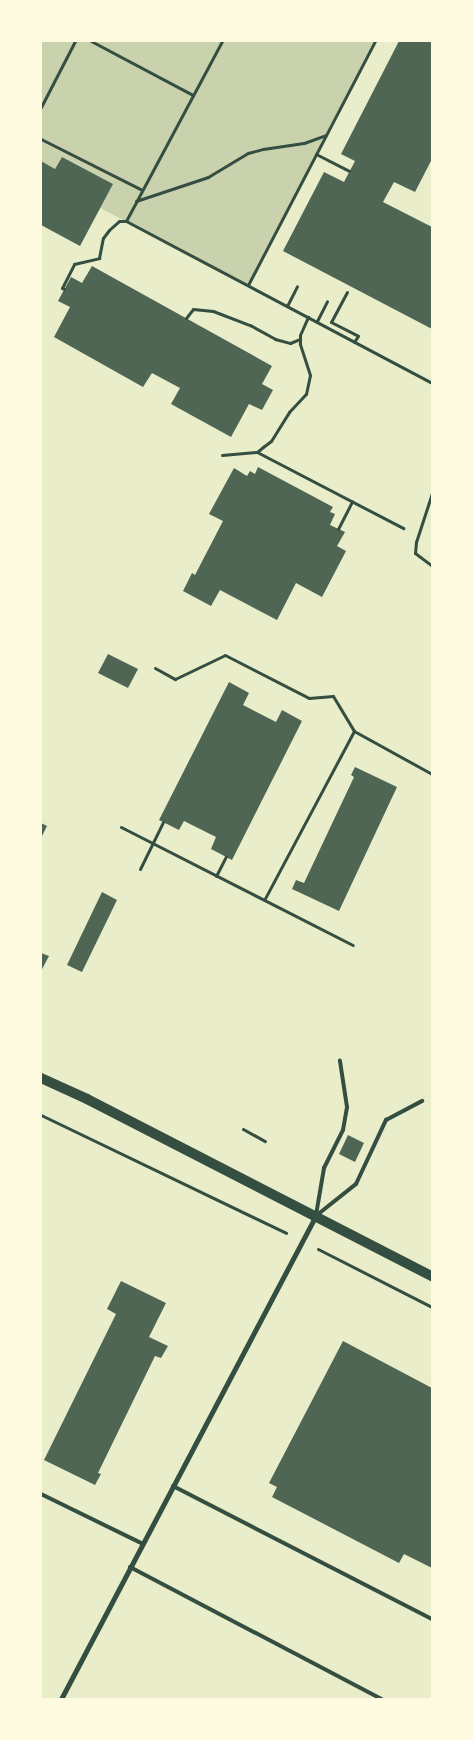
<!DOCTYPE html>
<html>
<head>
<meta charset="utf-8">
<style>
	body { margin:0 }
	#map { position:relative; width:473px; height:1740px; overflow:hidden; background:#e9edc9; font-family:Cabin,sans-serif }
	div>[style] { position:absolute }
	.green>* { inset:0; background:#cad2ad }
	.building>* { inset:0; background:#4f6655 }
	.path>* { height:3px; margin:-1.5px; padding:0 1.5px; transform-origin:1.5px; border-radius:1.5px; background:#344e41 }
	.service>* { height:4px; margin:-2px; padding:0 2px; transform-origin:2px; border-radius:2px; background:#344e41 }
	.minor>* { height:5px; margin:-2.5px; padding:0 2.5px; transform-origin:2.5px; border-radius:2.5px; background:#344e41 }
	.secondary>* { height:10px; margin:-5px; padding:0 5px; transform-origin:5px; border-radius:5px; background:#344e41 }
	span { translate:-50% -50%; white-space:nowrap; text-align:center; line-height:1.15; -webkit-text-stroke:5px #fefae0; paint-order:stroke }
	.frame { position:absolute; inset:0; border:42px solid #fefae0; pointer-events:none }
</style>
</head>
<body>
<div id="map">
	<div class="green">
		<i style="clip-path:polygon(41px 41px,375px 41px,248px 285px,100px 208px,113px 184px,62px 157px,55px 169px,41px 161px)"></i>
	</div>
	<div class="building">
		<i style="clip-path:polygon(399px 41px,432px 41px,432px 159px,415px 192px,394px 182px,383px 202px,432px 227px,432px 329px,283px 251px,324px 172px,344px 182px,355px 161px,341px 154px)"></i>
		<i style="clip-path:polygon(62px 157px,113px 184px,80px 246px,41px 225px,41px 161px,55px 169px)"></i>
		<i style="clip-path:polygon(92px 266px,272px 366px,262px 384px,273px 390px,262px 410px,249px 404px,231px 437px,171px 404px,180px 388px,152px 373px,143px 387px,54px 337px,70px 307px,58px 301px,71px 277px,82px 283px)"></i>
		<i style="clip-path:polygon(258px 467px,333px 507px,330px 512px,335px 514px,330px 525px,345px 532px,337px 546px,346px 551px,322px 597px,296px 583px,277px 620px,220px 590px,211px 606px,183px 591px,192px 573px,195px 575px,223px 521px,209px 514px,234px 468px,247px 476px,250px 471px,255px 474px)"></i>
		<i style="clip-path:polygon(108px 654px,138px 669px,128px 688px,98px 673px)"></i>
		<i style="clip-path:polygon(229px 682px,249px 693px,243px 705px,276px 722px,282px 710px,302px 721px,232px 860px,211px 849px,216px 837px,184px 821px,179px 830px,159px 820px)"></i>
		<i style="clip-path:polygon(355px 767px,397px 787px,339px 911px,292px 889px,296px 880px,304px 883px,354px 777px,351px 775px)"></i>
		<i style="clip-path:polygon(41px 823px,47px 826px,41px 838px)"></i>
		<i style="clip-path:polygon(102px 892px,117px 900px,82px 972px,67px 965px)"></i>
		<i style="clip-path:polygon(41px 953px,49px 956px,41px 971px)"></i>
		<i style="clip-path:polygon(348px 1135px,364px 1143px,355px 1162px,339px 1154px)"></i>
		<i style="clip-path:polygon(121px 1281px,166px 1303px,149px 1337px,168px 1346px,161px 1358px,155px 1356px,98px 1473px,101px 1474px,95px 1485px,44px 1460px,116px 1314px,107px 1309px)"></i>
		<i style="clip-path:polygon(343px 1341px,432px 1388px,432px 1568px,404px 1554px,399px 1563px,272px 1497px,277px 1487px,269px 1483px)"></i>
	</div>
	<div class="path">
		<i style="left:91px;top:41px;width:115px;rotate:27.9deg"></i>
		<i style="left:41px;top:107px;width:74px;rotate:-62.7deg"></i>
		<i style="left:41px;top:139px;width:113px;rotate:26.8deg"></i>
		<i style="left:316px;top:154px;width:37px;rotate:27deg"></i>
		<i style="left:136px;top:201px;width:76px;rotate:-18.4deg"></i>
		<i style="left:208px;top:177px;width:47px;rotate:-31deg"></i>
		<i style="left:248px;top:153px;width:16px;rotate:-15deg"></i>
		<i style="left:263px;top:149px;width:41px;rotate:-8.3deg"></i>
		<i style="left:304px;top:143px;width:23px;rotate:-20deg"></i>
		<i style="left:126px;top:221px;width:204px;rotate:-61.9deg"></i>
		<i style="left:248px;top:285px;width:275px;rotate:-62.5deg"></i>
		<i style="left:64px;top:289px;width:2px;rotate:-153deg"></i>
		<i style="left:62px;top:288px;width:27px;rotate:-63deg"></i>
		<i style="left:74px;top:264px;width:26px;rotate:-13deg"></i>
		<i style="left:99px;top:258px;width:20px;rotate:-79deg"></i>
		<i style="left:103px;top:238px;width:10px;rotate:-53deg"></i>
		<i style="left:109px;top:230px;width:13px;rotate:-42deg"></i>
		<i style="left:119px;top:221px;width:7px"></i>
		<i style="left:126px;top:221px;width:346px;rotate:27.9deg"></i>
		<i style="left:347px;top:292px;width:34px;rotate:118deg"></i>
		<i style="left:331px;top:322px;width:30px;rotate:27deg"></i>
		<i style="left:358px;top:336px;width:7px;rotate:124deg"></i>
		<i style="left:287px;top:306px;width:22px;rotate:-63deg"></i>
		<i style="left:186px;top:318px;width:11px;rotate:-52deg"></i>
		<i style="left:193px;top:309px;width:20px;rotate:6deg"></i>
		<i style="left:213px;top:311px;width:40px;rotate:21deg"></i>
		<i style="left:250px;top:325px;width:29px;rotate:29deg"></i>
		<i style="left:275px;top:339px;width:16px;rotate:15deg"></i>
		<i style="left:290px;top:343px;width:11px;rotate:-22deg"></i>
		<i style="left:317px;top:321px;width:22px;rotate:-63deg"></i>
		<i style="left:257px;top:452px;width:165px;rotate:27.5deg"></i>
		<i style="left:222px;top:455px;width:35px;rotate:-5deg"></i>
		<i style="left:257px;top:452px;width:8px;rotate:-40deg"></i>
		<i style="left:263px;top:447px;width:10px;rotate:-37deg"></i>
		<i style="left:271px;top:441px;width:34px;rotate:-58deg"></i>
		<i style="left:289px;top:412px;width:25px;rotate:-47deg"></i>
		<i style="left:306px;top:394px;width:19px;rotate:-78deg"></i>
		<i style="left:310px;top:375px;width:33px;rotate:-108deg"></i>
		<i style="left:300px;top:344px;width:9px;rotate:-90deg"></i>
		<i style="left:300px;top:335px;width:20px;rotate:-66deg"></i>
		<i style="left:432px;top:493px;width:52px;rotate:108.1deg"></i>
		<i style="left:416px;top:542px;width:11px;rotate:95deg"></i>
		<i style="left:415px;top:553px;width:21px;rotate:37deg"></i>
		<i style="left:338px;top:529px;width:31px;rotate:-63deg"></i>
		<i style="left:155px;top:668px;width:23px;rotate:29deg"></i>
		<i style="left:175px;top:679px;width:55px;rotate:-25.6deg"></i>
		<i style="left:225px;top:655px;width:94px;rotate:27.1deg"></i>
		<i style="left:309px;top:698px;width:24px;rotate:-5deg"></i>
		<i style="left:333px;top:696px;width:41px;rotate:59deg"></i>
		<i style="left:354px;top:731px;width:191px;rotate:118deg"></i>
		<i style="left:354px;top:731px;width:89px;rotate:28.9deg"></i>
		<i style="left:121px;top:827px;width:260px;rotate:27deg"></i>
		<i style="left:140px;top:869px;width:52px;rotate:-63.9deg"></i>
		<i style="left:216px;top:876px;width:22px;rotate:-63deg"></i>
		<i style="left:41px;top:1115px;width:272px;rotate:25.7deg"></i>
		<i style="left:243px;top:1129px;width:25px;rotate:29deg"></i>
		<i style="left:318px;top:1249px;width:128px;rotate:27deg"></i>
	</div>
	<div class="service">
		<i style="left:316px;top:1215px;width:48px;rotate:-80.3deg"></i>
		<i style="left:324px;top:1168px;width:42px;rotate:-63.4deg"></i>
		<i style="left:343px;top:1130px;width:23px;rotate:-80deg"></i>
		<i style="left:347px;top:1107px;width:47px;rotate:-98.7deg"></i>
		<i style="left:317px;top:1215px;width:50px;rotate:-38.5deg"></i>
		<i style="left:356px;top:1184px;width:71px;rotate:-64.9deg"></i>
		<i style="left:386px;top:1120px;width:41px;rotate:-27.8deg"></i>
		<i style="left:173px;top:1486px;width:291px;rotate:27.2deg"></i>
		<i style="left:41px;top:1494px;width:114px;rotate:26.1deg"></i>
		<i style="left:130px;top:1567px;width:284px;rotate:27.7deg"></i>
	</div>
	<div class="minor">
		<i style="left:61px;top:1699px;width:545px;rotate:-62.21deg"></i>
	</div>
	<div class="secondary">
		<i style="left:41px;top:1078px;width:51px;rotate:24.5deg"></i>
		<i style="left:87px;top:1099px;width:388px;rotate:27.2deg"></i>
	</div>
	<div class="frame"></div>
</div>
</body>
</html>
